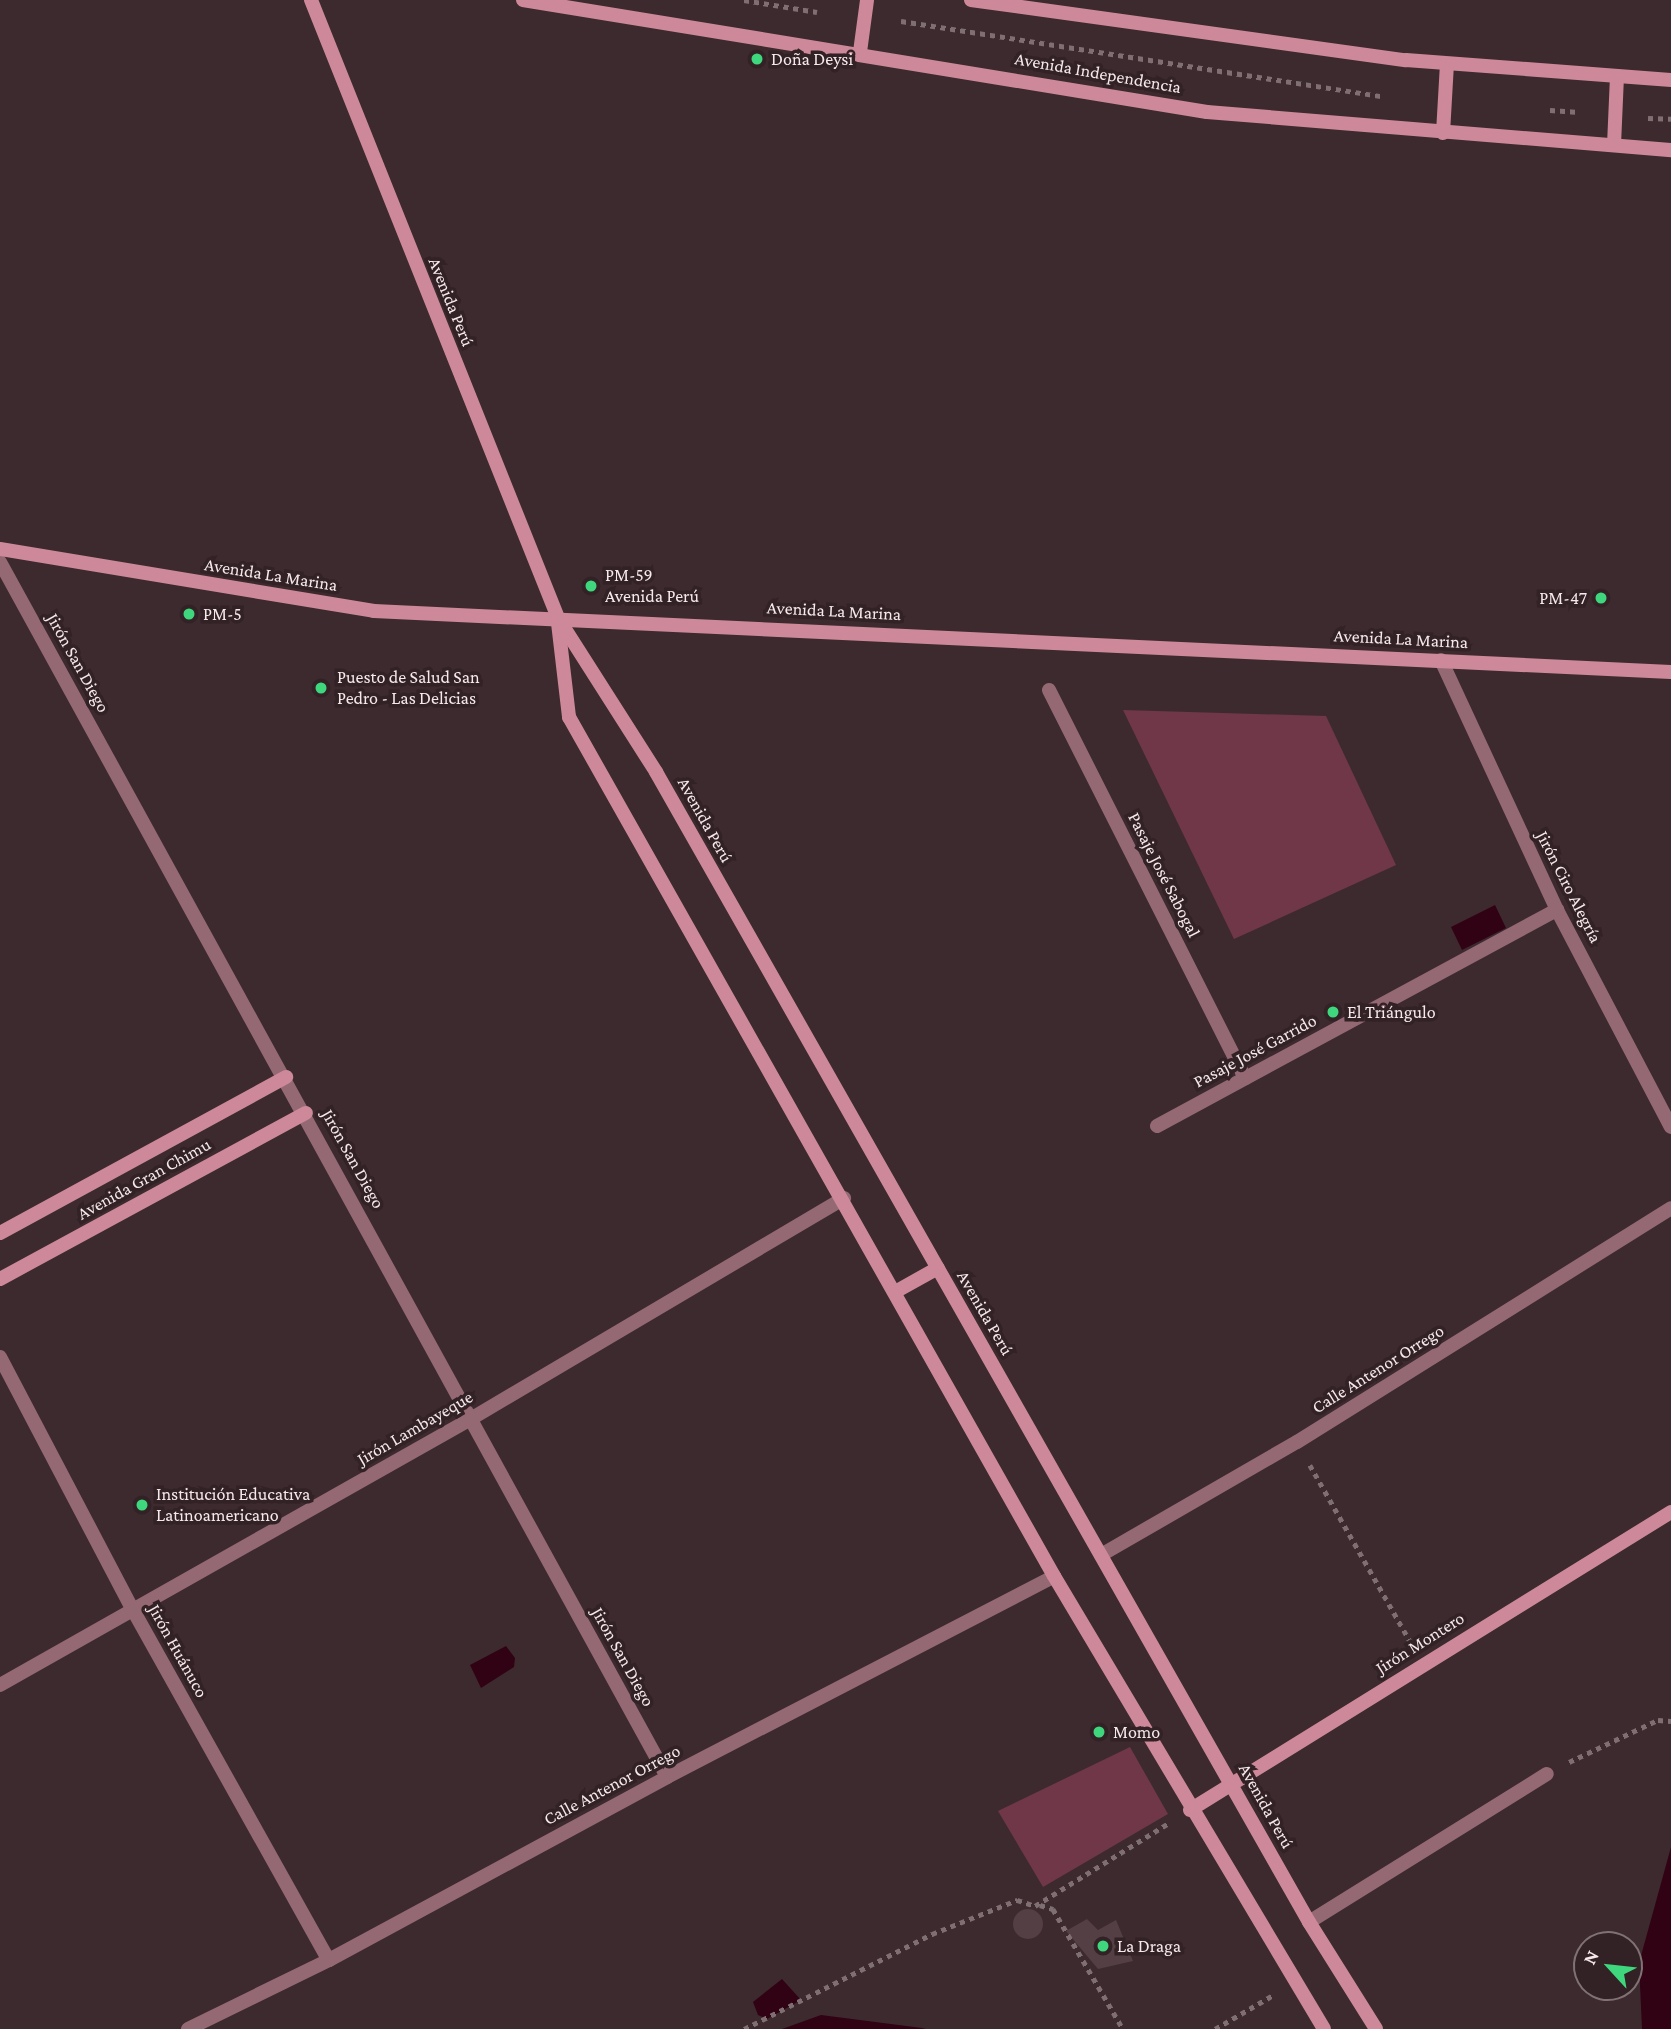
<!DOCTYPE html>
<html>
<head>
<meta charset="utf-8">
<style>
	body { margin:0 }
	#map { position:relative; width:1671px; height:2029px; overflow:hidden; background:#3d2a2f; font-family:"Crimson Pro",serif }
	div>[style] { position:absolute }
	.green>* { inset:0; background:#6f3747 }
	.water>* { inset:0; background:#300214 }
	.building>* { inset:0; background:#533f44 }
	.round { border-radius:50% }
	.path>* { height:4.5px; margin-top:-2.25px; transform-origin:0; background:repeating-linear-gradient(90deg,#7f6f73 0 5px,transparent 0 10px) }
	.street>* { height:14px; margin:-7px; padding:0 7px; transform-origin:7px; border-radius:7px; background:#956974 }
	.secondary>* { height:14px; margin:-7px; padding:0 7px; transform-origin:7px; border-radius:7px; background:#cd899a }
	.dots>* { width:19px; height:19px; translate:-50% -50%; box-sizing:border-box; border:4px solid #322125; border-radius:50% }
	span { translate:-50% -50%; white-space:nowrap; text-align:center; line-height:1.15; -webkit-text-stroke:7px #322125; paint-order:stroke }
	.poi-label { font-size:18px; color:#f5e9eb }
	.left { translate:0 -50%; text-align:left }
	.right { translate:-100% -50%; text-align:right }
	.street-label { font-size:18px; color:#f5e9eb }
	.north { position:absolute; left:1573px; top:1931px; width:70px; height:70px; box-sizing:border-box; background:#322125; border:2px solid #807174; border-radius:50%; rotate:297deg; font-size:19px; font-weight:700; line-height:28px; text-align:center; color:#f5e9eb }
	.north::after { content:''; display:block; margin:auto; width:24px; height:32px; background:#3fd77d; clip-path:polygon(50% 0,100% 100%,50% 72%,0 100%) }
</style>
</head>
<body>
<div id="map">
	<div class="green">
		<i style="clip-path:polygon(1123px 710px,1326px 716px,1396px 865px,1234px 939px)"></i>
		<i style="clip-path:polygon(1130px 1747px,1168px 1814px,1043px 1887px,998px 1811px)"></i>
	</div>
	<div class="water">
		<i style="clip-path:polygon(1495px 905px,1506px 928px,1462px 950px,1451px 927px)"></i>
		<i style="clip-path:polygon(506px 1646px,515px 1658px,514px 1667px,481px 1688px,470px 1665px)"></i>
		<i style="clip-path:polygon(1671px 1847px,1671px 2029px,1642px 2029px,1639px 1963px)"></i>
		<i style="clip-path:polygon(782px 1979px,801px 2000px,767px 2019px,758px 2015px,753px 2002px)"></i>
		<i style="clip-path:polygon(821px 2015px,922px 2028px,926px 2029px,782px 2029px)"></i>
	</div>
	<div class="building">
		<i class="round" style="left:1013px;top:1909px;width:30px;height:30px"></i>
		<i style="clip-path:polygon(1087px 1919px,1098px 1930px,1116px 1920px,1133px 1961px,1098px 1969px,1066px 1931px)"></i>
	</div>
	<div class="path">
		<i style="left:744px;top:0;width:74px;rotate:9.3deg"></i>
		<i style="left:901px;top:21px;width:489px;rotate:8.9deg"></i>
		<i style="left:1550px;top:110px;width:29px;rotate:4deg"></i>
		<i style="left:1648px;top:118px;width:23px;rotate:2deg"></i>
		<i style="left:1310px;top:1465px;width:205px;rotate:60.4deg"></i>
		<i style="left:1569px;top:1762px;width:98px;rotate:-25.3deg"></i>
		<i style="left:1658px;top:1720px;width:13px;rotate:4deg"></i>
		<i style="left:1040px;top:1905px;width:14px;rotate:17deg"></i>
		<i style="left:1053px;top:1909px;width:139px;rotate:59.7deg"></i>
		<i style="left:744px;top:2029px;width:211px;rotate:-26.8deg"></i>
		<i style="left:932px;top:1934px;width:92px;rotate:-21.8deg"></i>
		<i style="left:1017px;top:1900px;width:19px;rotate:18deg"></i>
		<i style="left:1035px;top:1906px;width:158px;rotate:-31.8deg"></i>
		<i style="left:1215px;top:2029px;width:69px;rotate:-30.3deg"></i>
	</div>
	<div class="street">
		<i style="left:0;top:562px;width:1386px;rotate:61.23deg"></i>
		<i style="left:1441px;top:660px;width:276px;rotate:65.1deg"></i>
		<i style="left:1557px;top:910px;width:245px;rotate:62.3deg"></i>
		<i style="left:1049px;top:690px;width:435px;rotate:63.2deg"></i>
		<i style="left:1157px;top:1126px;width:455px;rotate:-28.4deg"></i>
		<i style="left:0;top:1357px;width:286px;rotate:62.3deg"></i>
		<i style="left:133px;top:1610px;width:401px;rotate:60.8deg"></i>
		<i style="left:1101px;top:1555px;width:226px;rotate:-30deg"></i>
		<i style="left:1297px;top:1442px;width:441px;rotate:-32deg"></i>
		<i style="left:0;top:1685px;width:545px;rotate:-29.48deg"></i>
		<i style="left:474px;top:1417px;width:430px;rotate:-30.6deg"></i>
		<i style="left:1309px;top:1922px;width:280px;rotate:-31.9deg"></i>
		<i style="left:188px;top:2029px;width:157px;rotate:-26.1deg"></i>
		<i style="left:329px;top:1960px;width:384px;rotate:-28.4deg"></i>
		<i style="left:667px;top:1777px;width:436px;rotate:-27.4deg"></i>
	</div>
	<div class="secondary">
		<i style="left:311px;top:0;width:666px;rotate:68.21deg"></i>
		<i style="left:558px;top:618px;width:183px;rotate:57.5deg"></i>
		<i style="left:656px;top:772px;width:1322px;rotate:60.41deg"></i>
		<i style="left:1309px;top:1922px;width:126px;rotate:57.9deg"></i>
		<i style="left:523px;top:0;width:693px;rotate:9.3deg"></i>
		<i style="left:1207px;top:112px;width:466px;rotate:4.7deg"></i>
		<i style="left:971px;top:0;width:439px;rotate:7.9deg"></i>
		<i style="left:1406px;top:60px;width:266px;rotate:4.3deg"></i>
		<i style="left:860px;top:52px;width:52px;rotate:-82.3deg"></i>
		<i style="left:1443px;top:133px;width:69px;rotate:-86.7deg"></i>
		<i style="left:1614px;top:145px;width:69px;rotate:-87.5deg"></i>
		<i style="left:0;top:549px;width:379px;rotate:9.4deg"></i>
		<i style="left:374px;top:611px;width:1298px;rotate:2.69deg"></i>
		<i style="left:558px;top:623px;width:95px;rotate:83.3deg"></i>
		<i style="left:569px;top:717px;width:986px;rotate:60.55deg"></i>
		<i style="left:1054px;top:1576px;width:527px;rotate:59.2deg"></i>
		<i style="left:0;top:1233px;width:326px;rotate:-28.6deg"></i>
		<i style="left:0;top:1279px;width:348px;rotate:-28.5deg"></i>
		<i style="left:895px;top:1292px;width:49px;rotate:-29.2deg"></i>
		<i style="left:1190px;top:1810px;width:566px;rotate:-31.78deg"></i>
	</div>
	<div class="dots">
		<i style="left:757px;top:59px;background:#3fd77d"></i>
		<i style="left:591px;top:586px;background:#3fd77d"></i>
		<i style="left:1601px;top:598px;background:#3fd77d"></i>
		<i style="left:189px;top:614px;background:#3fd77d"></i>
		<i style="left:321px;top:688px;background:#3fd77d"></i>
		<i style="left:1333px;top:1012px;background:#3fd77d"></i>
		<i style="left:142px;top:1505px;background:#3fd77d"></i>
		<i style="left:1099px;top:1732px;background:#3fd77d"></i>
		<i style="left:1103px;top:1946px;background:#3fd77d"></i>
	</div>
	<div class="poi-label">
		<span class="left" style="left:771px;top:59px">Doña Deysi</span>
		<span class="left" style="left:605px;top:586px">PM-59<br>Avenida Perú</span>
		<span class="right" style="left:1587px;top:598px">PM-47</span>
		<span class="left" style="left:203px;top:614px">PM-5</span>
		<span class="left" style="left:337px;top:688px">Puesto de Salud San<br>Pedro - Las Delicias</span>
		<span class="left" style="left:1347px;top:1012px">El Triángulo</span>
		<span class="left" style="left:156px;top:1505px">Institución Educativa<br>Latinoamericano</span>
		<span class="left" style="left:1113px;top:1732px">Momo</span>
		<span class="left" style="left:1117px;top:1946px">La Draga</span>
	</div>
	<div class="street-label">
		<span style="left:1098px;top:73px;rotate:10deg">Avenida Independencia</span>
		<span style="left:451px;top:302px;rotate:68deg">Avenida Perú</span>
		<span style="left:271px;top:575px;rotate:9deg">Avenida La Marina</span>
		<span style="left:834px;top:611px;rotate:3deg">Avenida La Marina</span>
		<span style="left:1401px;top:639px;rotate:3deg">Avenida La Marina</span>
		<span style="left:78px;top:663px;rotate:61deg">Jirón San Diego</span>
		<span style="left:705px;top:820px;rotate:61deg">Avenida Perú</span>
		<span style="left:1164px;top:875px;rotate:63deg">Pasaje José Sabogal</span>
		<span style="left:1569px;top:887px;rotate:63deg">Jirón Ciro Alegría</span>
		<span style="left:1255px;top:1051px;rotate:-28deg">Pasaje José Garrido</span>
		<span style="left:353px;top:1159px;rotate:61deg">Jirón San Diego</span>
		<span style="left:144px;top:1179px;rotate:-29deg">Avenida Gran Chimu</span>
		<span style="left:985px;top:1313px;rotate:60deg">Avenida Perú</span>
		<span style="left:1378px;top:1369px;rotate:-32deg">Calle Antenor Orrego</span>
		<span style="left:415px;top:1428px;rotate:-30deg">Jirón Lambayeque</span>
		<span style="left:1420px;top:1643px;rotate:-32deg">Jirón Montero</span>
		<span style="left:178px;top:1651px;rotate:61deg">Jirón Huánuco</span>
		<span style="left:623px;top:1657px;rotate:61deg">Jirón San Diego</span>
		<span style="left:612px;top:1785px;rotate:-28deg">Calle Antenor Orrego</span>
		<span style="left:1266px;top:1806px;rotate:61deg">Avenida Perú</span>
	</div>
	<div class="north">N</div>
</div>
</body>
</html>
